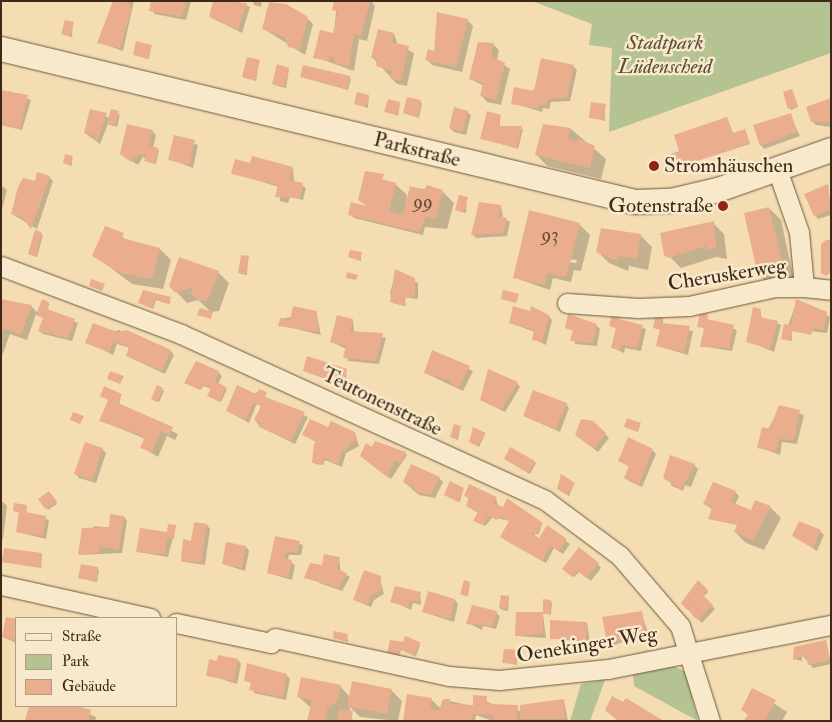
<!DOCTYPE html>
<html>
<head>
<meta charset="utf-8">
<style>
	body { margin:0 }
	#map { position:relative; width:832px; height:722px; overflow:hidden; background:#f4ddb2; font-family:"IM FELL Double Pica",serif }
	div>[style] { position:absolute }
	.green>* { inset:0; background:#b5c291 }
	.shadow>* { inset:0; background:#0003 }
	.building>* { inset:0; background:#eaae8f }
	.roads { filter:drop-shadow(0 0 1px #6b573d) drop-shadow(0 0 1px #6b573d) }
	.minor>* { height:19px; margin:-9.5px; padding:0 9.5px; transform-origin:9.5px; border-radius:9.5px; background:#f8e9cd }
	.tertiary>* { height:24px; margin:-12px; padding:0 12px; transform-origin:12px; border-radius:12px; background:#f8e9cd }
	.dots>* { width:14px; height:14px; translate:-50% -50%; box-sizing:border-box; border:2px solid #f8e9cd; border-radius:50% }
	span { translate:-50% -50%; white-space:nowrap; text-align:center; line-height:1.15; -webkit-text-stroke:5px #f8e9cd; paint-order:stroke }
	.number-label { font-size:19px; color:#684b34 }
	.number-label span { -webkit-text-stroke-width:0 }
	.park-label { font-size:21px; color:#5b5035; font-style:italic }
	.street-label { font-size:21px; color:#3d2a16 }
	.poi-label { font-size:21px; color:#3d2a16 }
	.left { translate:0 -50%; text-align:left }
	.right { translate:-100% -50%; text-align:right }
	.frame { position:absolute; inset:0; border:2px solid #3d2a16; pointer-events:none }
	.legend { position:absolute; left:15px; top:617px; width:162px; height:90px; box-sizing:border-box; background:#f8e9cd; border:1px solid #ad9d84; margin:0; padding:6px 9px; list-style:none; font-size:15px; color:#3d2a16 }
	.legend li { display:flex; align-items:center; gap:10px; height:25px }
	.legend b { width:25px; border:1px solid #ad9d84 }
</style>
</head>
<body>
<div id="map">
	<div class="green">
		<i style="clip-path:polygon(532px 1px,831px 1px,831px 53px,609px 132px,612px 48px,589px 45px,592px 24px)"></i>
		<i style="clip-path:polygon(673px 666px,686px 672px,698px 721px,634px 686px,633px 675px)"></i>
		<i style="clip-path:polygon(605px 680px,590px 721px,570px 721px,581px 684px)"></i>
	</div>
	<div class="shadow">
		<i style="clip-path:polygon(114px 1px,134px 1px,123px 51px,98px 42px)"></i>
		<i style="clip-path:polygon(153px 1px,191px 1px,186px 20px,154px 14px)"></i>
		<i style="clip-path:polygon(215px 1px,236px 1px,250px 7px,242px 33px,210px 17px)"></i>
		<i style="clip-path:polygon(253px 1px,262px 1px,261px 7px,254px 5px)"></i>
		<i style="clip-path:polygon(337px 1px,371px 1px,375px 6px,367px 41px,359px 39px,354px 71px,315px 57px,334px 34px)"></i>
		<i style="clip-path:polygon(307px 18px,313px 24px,305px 55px,264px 29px)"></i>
		<i style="clip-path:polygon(467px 20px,473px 26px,462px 72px,432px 65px,427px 59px)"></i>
		<i style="clip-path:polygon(73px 23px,72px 37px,64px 35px,63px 33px)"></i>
		<i style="clip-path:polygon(379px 31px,394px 34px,398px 45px,414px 53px,407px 86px,397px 84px,372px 57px)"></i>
		<i style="clip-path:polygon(493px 44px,499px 50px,497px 60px,510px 69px,501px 105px,487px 102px,482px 96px,484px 86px,470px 79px)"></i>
		<i style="clip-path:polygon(151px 46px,149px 59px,134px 54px)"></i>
		<i style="clip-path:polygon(259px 62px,256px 81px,245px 78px,244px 77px)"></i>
		<i style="clip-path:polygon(573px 66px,577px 70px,570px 101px,551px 102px,549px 109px,543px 108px,542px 112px,512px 103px)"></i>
		<i style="clip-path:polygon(289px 69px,286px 88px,274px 85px,273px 84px)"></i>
		<i style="clip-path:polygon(301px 77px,349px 77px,351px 79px,348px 90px)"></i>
		<i style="clip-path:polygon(792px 90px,798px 107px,791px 110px,789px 108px)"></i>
		<i style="clip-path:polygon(8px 91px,31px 100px,22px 130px,1px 125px)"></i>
		<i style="clip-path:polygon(369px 96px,368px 108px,355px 104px)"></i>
		<i style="clip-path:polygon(408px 99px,422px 103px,419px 118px,404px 113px)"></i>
		<i style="clip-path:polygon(831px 100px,831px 127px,816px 125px,812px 121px)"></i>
		<i style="clip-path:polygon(400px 103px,398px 116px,386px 111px)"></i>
		<i style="clip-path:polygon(605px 106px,605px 121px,590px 117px)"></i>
		<i style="clip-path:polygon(90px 110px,110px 118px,120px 114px,117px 127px,108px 124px,100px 144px,85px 133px)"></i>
		<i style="clip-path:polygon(467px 112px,471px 115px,466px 135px,454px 132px,450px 128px)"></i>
		<i style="clip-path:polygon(790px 115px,800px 136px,764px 149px,761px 145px)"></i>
		<i style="clip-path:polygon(500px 116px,500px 127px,523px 129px,518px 149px,482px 138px)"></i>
		<i style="clip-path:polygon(727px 118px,733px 134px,745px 130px,750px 144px,671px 169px,681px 152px)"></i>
		<i style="clip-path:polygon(571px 129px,606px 159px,601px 179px,547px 166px,536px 154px)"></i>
		<i style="clip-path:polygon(152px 131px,156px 135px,153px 148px,159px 150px,156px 164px,143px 157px,138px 165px,125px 157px)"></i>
		<i style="clip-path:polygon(174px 136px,198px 145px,193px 168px,169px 159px)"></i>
		<i style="clip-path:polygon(72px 157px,72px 166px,64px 163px)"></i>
		<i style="clip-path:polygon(656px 161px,659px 171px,653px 172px,652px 170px)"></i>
		<i style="clip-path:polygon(251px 165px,293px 168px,294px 181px,306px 188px,303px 200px,290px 197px,288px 203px,280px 201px,279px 187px,233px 173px)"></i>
		<i style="clip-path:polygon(366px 173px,395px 184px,407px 195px,405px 212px,411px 187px,443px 192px,454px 203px,447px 229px,425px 227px,423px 235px,354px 218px,350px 214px,368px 207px,360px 199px)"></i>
		<i style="clip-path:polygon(49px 177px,53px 181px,37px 229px,12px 214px,36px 183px)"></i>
		<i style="clip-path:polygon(1px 185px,7px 190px,1px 213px)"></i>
		<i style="clip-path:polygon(828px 185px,831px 215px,818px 219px,815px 215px)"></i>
		<i style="clip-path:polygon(467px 198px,466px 213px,458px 211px)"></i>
		<i style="clip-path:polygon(501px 206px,503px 218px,510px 222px,507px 236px,476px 238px,472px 234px)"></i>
		<i style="clip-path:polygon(770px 209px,781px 220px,794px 280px,771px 286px,759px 275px,746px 214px)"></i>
		<i style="clip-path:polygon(713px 223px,724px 234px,727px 259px,716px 257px,681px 268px,670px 257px)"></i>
		<i style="clip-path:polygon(evenodd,579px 224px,590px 235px,581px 271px,574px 270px,571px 282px,553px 278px,550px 290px,515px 278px,579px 224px,566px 259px,577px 260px,576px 263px,569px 262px,566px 259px)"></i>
		<i style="clip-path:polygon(106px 228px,131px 242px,160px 249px,171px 260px,163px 289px,132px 284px,94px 255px)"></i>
		<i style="clip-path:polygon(34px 234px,43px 235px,37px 257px,29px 254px)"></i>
		<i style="clip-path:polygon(641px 236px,652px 247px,648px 270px,629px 266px,628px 271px,609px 263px,598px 252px)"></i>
		<i style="clip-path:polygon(361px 253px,361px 261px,349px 257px)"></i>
		<i style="clip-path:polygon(248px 257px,247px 275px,241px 274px,239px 272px)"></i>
		<i style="clip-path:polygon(396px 271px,418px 283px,418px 299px,404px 297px,406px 306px,393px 303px,390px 293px)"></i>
		<i style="clip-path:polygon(218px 272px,229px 283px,219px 311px,211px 312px,198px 300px,187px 303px,171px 286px)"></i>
		<i style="clip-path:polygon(144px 291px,170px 298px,170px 304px,156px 300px,153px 309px,141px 304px)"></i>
		<i style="clip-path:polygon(1px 300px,31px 306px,38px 313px,49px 303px,48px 310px,78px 323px,72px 341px,43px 334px,39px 331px,44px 318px,36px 314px,27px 340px,10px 334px,1px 359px)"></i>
		<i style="clip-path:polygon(797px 301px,830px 317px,827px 333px,792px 329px,792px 341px,783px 339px)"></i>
		<i style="clip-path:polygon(761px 310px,761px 318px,781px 325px,774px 352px,748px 341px)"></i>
		<i style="clip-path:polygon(316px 312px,321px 335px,280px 325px,281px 319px)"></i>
		<i style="clip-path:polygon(707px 315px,708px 320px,737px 330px,732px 351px,701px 346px,705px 329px,699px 326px)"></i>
		<i style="clip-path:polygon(549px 316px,552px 320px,546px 345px,534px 339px,535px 332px,510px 323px)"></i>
		<i style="clip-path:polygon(619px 316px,619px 321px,646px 329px,641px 351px,625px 348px,624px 353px,613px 348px,617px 328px,611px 326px)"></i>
		<i style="clip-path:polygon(663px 317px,663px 324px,693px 331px,688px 355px,658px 346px,661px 330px,654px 328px)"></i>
		<i style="clip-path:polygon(353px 320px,354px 332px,386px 338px,379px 364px,348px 361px,346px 349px,332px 342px)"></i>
		<i style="clip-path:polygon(596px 325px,600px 329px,597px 346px,575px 344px,574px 331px,566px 328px)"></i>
		<i style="clip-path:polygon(119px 330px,171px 351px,174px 355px,165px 374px,131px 358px,130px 348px,117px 344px,113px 355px,87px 342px)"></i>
		<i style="clip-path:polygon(432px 352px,473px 371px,463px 391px,425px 373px)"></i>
		<i style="clip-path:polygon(308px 358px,346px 370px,347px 386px,306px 372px)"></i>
		<i style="clip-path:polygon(218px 372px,222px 376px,218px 384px,227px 389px,221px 402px,210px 397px,212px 389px,203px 386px,201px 390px,186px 382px)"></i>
		<i style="clip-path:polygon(517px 383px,520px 387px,505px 412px,481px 400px)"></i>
		<i style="clip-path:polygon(158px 387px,164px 391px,159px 402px,154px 400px)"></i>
		<i style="clip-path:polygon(259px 391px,270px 401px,308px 417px,295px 444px,260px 427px,255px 420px,266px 410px,257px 403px,249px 423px,227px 411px)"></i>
		<i style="clip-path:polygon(121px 395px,119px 405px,178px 434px,175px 440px,167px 436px,158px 457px,142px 447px,146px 439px,101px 421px,110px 400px,101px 396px)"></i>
		<i style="clip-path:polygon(566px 404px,569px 408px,560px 432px,524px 416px)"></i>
		<i style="clip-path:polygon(780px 407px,804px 415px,797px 444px,782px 442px,780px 455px,759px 447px)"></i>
		<i style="clip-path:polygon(593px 422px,609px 438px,598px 452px,576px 435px)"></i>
		<i style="clip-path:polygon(460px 428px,458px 440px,453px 438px)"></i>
		<i style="clip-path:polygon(355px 433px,359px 446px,346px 453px,342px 467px,325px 460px,323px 465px,315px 464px,321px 445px,304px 435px)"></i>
		<i style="clip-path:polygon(485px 434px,479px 447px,470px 442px)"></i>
		<i style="clip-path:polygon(102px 449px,106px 453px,96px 483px,79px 478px,76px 474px)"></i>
		<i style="clip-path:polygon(652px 450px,656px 454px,642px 487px,629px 481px,625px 478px,630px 467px,620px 461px)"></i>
		<i style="clip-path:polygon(407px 455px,391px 479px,367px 461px,405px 453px)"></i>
		<i style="clip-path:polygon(505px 459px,534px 462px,536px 463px,530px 474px)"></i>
		<i style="clip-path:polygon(694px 465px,698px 469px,691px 487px,685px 485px,683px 491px,670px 485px)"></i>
		<i style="clip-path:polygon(439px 478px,443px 482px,435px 498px,419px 495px,404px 482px)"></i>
		<i style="clip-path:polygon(574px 484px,569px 496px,560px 490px)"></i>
		<i style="clip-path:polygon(470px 486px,496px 498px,498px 506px,542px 524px,539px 534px,534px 534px,540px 540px,547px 527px,570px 544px,563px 554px,554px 548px,546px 563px,505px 540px,502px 536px,510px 521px,493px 517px,485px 526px,476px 522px,478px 513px,467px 506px)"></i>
		<i style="clip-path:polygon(463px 489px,460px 502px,445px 495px)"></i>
		<i style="clip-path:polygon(735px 492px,739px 496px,735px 505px,752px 512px,770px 507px,781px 518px,764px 550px,746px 543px,735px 532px,738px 525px,710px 519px,713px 510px,705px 504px)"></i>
		<i style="clip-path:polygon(51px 494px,57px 504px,48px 510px,40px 499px)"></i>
		<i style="clip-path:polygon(1px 500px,7px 506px,3px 539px,1px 539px)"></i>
		<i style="clip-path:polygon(26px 507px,27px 514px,49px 520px,46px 539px,17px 532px,20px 513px,14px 511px)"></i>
		<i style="clip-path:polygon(124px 517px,127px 521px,122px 553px,79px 555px,94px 526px,110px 528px)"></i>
		<i style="clip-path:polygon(207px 525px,210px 529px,205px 565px,185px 562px,182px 559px)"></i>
		<i style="clip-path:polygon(176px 526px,168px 557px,138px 552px,169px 533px)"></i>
		<i style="clip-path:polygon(820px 531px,824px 535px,817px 551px,794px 536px)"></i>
		<i style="clip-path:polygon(276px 537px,303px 545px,301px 555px,289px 555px,288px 560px,295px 565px,292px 580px,268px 573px)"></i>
		<i style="clip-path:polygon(246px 547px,249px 551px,245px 571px,223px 564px)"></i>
		<i style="clip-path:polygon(42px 554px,41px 568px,3px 562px)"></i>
		<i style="clip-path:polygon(339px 559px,341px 572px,350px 577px,342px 591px,319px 583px,323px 567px)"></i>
		<i style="clip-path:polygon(598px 564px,601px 568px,591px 581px,579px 572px,574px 577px,564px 569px)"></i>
		<i style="clip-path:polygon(82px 565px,99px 570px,97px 582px,80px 578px)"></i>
		<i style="clip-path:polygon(380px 578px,384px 594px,374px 600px,371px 607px,354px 600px)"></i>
		<i style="clip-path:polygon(698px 581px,708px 592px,703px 597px,715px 609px,702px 623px,683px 604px)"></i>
		<i style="clip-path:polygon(470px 583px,468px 596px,463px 595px,461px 593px)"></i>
		<i style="clip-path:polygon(420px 593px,421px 605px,413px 603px,411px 610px,392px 601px)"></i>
		<i style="clip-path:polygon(509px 597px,508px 611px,502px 610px,500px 608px)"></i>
		<i style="clip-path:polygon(455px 600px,458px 604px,454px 622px,423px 612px)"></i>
		<i style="clip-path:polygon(550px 601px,552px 602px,551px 615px,544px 613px)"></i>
		<i style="clip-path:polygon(641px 612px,648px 633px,612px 646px,604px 618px)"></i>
		<i style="clip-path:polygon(496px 613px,500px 616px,496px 629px,483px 626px,482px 630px,468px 623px)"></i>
		<i style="clip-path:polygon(543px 614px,546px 638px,516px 636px)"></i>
		<i style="clip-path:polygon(7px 618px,16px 620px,16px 643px,3px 637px)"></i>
		<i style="clip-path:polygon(587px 623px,590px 643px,551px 638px)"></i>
		<i style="clip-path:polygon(347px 635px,348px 642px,334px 638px)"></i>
		<i style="clip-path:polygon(391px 641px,419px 643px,420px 645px,416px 656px,401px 650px,399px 656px,390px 654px)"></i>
		<i style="clip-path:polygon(826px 641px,831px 664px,813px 668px,802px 655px,802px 661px,794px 659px)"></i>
		<i style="clip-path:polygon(517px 651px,517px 665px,503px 662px)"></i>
		<i style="clip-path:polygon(238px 660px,241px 664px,237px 684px,208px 675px,216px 662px)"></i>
		<i style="clip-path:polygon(286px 675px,290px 679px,286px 700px,254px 693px,252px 683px,245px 681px)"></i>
		<i style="clip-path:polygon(340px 686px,350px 697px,391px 690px,402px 701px,398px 721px,360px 717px,349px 706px,353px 721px,309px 721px,311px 708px,299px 697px)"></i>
		<i style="clip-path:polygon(752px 689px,787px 712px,782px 721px,746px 721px,749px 716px,742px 709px)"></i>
		<i style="clip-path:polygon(486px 697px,487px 703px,521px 711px,540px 707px,539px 702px,564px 701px,568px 721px,493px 721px,476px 715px,475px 721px,404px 721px,431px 699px,442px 710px,450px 701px,472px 706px)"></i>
		<i style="clip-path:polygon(30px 706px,72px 706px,96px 717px,95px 721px,26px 721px)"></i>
	</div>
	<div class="building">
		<i style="clip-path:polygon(113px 1px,129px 3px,131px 11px,120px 48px,97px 43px)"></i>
		<i style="clip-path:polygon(151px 1px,187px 1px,182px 17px,149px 11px)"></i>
		<i style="clip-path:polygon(213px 1px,247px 3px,238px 30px,209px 17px)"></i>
		<i style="clip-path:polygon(334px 1px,370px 1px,361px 36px,354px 34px,349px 66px,334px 63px,335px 57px,330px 56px,329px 61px,313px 58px,320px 30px,333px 33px,338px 12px,332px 10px)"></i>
		<i style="clip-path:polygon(269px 2px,286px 4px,308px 17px,300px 50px,288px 47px,284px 37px,262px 29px)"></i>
		<i style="clip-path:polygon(437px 12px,468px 19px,456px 67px,425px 60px,428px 49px,434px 51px)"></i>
		<i style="clip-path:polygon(65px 20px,74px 22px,70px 36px,61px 34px)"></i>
		<i style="clip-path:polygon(378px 29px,394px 33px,392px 42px,409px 46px,401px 81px,390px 78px,392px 71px,376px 66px,377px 59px,371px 58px)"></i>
		<i style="clip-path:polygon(136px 41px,152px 45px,148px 59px,133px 55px)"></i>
		<i style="clip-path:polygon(478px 42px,494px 43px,491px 56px,505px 63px,496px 100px,480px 96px,483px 83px,469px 79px)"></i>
		<i style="clip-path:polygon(247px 57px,260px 60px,255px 80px,242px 77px)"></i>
		<i style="clip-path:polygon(541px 58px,574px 65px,567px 98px,547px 99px,546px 106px,539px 105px,538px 109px,511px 104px,514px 87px,534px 91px)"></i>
		<i style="clip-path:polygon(277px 64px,289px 68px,284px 87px,272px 84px)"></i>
		<i style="clip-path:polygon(303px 65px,350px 76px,347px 89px,300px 77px)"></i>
		<i style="clip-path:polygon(792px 89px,798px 106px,788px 109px,783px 92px)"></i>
		<i style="clip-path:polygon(1px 90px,28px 95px,20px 129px,1px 125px)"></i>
		<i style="clip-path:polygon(357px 92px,369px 95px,366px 107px,354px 104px)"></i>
		<i style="clip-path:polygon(407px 97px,421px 100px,418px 117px,403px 113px)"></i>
		<i style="clip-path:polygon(831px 98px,831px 122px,811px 122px,806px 107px)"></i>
		<i style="clip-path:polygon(388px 99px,400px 102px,397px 115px,384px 112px)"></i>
		<i style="clip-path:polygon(591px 102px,606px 104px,604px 120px,589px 118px)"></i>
		<i style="clip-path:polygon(454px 107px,468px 111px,462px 132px,449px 128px)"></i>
		<i style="clip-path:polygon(90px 109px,107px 113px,97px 142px,93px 135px,84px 133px)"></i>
		<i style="clip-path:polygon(111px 109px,119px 111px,115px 126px,107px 124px)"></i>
		<i style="clip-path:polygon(487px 111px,501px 115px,499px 126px,522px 126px,517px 148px,480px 139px)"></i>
		<i style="clip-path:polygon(791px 113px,797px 132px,760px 146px,753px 125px)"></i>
		<i style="clip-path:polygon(727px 117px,733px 133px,745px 129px,750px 143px,670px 170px,668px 155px,679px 151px,674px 135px)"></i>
		<i style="clip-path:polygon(127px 124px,153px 130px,149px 145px,158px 148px,155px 164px,144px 161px,146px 156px,139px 154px,131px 162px,120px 154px)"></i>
		<i style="clip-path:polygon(543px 124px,571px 128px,568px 139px,577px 142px,577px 138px,595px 146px,590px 168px,535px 155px)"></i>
		<i style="clip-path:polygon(174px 135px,195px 140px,189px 165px,168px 160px)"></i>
		<i style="clip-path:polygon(65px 154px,73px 156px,71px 165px,63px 163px)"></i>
		<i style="clip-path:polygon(252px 156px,293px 167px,290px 180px,303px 183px,300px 198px,275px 197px,278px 185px,231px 174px,235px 159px,250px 163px)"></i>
		<i style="clip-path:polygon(656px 160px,658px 170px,651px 171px,649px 161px)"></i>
		<i style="clip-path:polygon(365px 171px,384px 174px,382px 179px,396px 183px,389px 211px,403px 215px,410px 186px,424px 190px,427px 185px,443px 190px,436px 219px,426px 216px,419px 232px,348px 215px,351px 202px,367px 206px,358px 200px)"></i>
		<i style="clip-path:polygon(37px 172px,50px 176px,31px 229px,22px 217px,11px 214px,18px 187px,23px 178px,35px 181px)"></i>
		<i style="clip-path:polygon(828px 184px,831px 210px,814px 216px,804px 194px)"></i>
		<i style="clip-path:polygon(459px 195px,468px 197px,464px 212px,455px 210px)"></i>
		<i style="clip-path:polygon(479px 202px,501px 205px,499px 216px,507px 218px,504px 233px,471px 235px)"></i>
		<i style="clip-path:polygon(769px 207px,784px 269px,758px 276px,744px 213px)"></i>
		<i style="clip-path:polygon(529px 210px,580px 223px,566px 277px,547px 273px,545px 285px,513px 278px)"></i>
		<i style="clip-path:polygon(714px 221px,716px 248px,707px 250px,706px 246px,668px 258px,664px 255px,660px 233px)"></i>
		<i style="clip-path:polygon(105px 226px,124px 233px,122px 238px,160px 248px,152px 279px,120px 273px,92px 256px)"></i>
		<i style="clip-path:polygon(601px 228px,641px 234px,637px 259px,618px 256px,617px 261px,596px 252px)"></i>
		<i style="clip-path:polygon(35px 230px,42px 232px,36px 257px,28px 254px)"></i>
		<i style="clip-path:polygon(826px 240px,831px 240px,831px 272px,826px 276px,821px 273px,821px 244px)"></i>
		<i style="clip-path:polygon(350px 250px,362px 252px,360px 260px,348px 257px)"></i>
		<i style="clip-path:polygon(241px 255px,249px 256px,246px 274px,238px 273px)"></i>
		<i style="clip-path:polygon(179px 257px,219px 271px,208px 300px,199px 301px,191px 294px,193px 287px,175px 293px,169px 286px)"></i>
		<i style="clip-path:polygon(395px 269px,415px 278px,415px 296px,406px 298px,404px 306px,390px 302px)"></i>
		<i style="clip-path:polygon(347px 272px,358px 275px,356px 280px,346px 278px)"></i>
		<i style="clip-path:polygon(91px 279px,105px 284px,102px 291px,89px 286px)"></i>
		<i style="clip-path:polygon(143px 290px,171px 297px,168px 304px,155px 299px,152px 308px,138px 303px)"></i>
		<i style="clip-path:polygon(503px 290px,519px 294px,516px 303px,501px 299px)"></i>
		<i style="clip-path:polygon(1px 299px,32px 305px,21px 335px,4px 329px,1px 337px)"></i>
		<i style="clip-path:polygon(42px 299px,49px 302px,47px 309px,75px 319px,68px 338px,38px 331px,43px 318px,36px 315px)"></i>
		<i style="clip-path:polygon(796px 299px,827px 312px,824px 330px,814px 328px,811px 335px,792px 331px,791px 341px,781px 339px,784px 324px,791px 325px)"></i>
		<i style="clip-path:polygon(293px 306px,317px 311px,318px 332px,278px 326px,280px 318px,290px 320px)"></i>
		<i style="clip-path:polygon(513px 306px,530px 311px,531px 306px,549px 315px,542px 342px,532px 340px,534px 330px,509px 323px)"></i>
		<i style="clip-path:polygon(753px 307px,761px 309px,760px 317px,778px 321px,770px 349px,746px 342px)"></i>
		<i style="clip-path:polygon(200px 308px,213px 312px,211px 319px,197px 315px)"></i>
		<i style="clip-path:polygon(700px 312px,708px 314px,707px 319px,734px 325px,729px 348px,700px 347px,704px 328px,697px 327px)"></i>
		<i style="clip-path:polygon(612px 313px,620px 314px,619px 319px,643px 325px,637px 348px,622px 345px,620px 350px,611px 348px,616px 328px,609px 326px)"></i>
		<i style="clip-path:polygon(568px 314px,597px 324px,593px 343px,570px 341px,573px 330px,565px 328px)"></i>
		<i style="clip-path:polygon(656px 314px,664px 316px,662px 323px,690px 326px,684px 352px,656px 346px,660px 329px,653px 328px)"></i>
		<i style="clip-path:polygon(337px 315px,353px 319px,350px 331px,383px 333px,376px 361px,343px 358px,346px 346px,330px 342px)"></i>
		<i style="clip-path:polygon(93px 323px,117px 332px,127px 330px,171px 350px,162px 371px,126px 356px,129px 347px,121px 344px,113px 343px,109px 352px,85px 343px)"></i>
		<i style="clip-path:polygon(432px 350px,470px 366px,459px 388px,450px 384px,452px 381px,424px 373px)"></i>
		<i style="clip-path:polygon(307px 356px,347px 369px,344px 383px,303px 371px)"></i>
		<i style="clip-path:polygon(196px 361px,219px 371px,215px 381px,226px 387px,220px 402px,207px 396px,211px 388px,202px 384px,200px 390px,184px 383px)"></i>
		<i style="clip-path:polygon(488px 369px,518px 382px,501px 410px,480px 400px)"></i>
		<i style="clip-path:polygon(110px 371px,124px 376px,120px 384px,107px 379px)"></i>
		<i style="clip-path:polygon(157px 385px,163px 388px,157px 402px,151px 399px)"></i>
		<i style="clip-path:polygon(237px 385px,256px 394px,259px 389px,267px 392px,265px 397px,305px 412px,291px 441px,259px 427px,261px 423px,254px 420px,261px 406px,253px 403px,246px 420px,226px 411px)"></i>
		<i style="clip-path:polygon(104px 386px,122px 394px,118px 403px,173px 427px,170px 435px,161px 431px,152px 452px,140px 448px,144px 439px,139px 434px,99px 421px,108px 400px,100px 396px)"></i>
		<i style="clip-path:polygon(533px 390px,567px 403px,556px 429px,523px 416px)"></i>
		<i style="clip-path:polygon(779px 405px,800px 410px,794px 440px,779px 439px,776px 452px,757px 448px,762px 427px,770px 429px)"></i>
		<i style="clip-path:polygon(73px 412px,84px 416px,80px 424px,70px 420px)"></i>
		<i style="clip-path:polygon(627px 418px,641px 423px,638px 432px,624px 427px)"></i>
		<i style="clip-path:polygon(310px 419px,328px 427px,331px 421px,355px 432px,357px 441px,351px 442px,346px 451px,342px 450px,338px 465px,324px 458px,322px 464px,312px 463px,314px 443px,318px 442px,302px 435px)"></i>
		<i style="clip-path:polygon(581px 419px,593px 421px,606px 433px,594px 449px,575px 435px)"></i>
		<i style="clip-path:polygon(454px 424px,461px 426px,456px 439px,450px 437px)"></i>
		<i style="clip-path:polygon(473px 427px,486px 433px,477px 446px,469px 442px)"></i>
		<i style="clip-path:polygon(628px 437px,653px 449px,639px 484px,624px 478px,629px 466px,618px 461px)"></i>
		<i style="clip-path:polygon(375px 441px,406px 452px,401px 463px,395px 460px,387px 477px,360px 456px,366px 443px,372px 447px)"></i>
		<i style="clip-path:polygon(85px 442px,103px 448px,92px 480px,74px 474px)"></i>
		<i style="clip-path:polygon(510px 447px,535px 461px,528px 473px,504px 459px)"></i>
		<i style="clip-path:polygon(670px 455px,695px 464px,681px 490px,663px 478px)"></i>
		<i style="clip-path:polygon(411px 464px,440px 477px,431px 495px,413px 491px,415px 488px,403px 482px)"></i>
		<i style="clip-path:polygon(561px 474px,575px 483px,567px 495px,557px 489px)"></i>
		<i style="clip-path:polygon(450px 481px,464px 488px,458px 502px,444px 495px)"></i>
		<i style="clip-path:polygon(713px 482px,736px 491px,731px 502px,751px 510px,755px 500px,771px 506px,753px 540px,734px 532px,737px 525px,708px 519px,712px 508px,703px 504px)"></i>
		<i style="clip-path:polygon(469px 484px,497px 497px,494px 503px,503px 507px,507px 498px,543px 523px,537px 533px,529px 533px,539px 538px,547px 525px,567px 539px,559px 551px,550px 546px,542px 561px,500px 537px,509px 521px,500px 516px,497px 520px,488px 516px,484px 525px,473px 521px,478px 512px,466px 506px,469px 498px,464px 496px)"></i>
		<i style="clip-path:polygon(49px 491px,57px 502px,45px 509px,38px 499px)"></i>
		<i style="clip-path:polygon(14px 503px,27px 505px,26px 512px,46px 516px,43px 536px,16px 532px,19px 512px,13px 511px)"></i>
		<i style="clip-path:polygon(110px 514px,124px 516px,119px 550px,100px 546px,99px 553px,78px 555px,82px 528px,109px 527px)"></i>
		<i style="clip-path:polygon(799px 521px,821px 530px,813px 548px,792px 536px)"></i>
		<i style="clip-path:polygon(194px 522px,207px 524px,201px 562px,181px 562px,183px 539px,191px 541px)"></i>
		<i style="clip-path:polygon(168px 524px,176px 525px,174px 539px,167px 538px,165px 554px,136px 552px,140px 528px,167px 532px)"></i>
		<i style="clip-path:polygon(275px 536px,300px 541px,297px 552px,286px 552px,284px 558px,292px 560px,288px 577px,267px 573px)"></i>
		<i style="clip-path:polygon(226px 542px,246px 546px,242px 568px,222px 564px)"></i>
		<i style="clip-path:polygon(579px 547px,599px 563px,586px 578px,578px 571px,572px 577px,562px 569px)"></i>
		<i style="clip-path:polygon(4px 548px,42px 553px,40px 567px,2px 562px)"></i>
		<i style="clip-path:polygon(324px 554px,340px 557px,337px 569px,347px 573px,339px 588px,304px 578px,310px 563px,322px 565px)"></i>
		<i style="clip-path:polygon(81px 564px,98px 567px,96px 582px,78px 578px)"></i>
		<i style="clip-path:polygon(364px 570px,381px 576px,381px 590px,370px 596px,368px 604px,353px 600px)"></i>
		<i style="clip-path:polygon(464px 580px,470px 582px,467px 596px,460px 594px)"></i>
		<i style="clip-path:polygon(698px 580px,708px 590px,703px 595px,713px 605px,697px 620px,688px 610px,699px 598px,687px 610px,681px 603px)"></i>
		<i style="clip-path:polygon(395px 586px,421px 592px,418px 602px,410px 600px,408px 607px,390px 602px)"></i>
		<i style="clip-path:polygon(428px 591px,455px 599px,450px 619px,422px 612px)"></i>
		<i style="clip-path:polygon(501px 595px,509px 596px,507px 610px,499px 608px)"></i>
		<i style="clip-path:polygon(543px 599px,551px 600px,550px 614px,543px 614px,543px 634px,515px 636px,516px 612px,543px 612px)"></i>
		<i style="clip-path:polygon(472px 605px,497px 611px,493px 626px,466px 624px)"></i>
		<i style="clip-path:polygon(642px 611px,645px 630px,632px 632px,633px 638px,607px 643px,602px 617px)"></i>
		<i style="clip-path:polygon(6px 617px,16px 619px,16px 640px,2px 637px)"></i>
		<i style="clip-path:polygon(550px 620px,587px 622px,586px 640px,550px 639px)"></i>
		<i style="clip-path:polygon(334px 631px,348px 634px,346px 641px,333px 638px)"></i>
		<i style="clip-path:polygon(405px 636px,420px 642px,414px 656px,400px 649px,398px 655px,387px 653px,390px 640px,403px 642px)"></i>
		<i style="clip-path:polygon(826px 640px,830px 660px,808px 665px,806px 655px,793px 660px,794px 647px)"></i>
		<i style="clip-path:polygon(504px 649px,518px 650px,516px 664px,502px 663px)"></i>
		<i style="clip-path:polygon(218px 655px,238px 659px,234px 681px,206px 676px,209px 659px,217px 661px)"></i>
		<i style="clip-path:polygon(247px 663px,287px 674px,283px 697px,249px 690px,251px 682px,244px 681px)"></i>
		<i style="clip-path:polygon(301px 677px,341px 685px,337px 702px,328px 706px,325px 721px,307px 721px,312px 700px,297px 697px)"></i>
		<i style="clip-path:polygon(352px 681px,392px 689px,387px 714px,347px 706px)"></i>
		<i style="clip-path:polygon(752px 688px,776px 700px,765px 721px,744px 721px,748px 714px,741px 710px)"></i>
		<i style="clip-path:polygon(407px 694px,432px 698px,430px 709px,439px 710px,443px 699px,450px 699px,450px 704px,473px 705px,473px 695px,487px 696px,486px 701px,493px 704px,518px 705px,517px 721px,492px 721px,493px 715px,472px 714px,472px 721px,403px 721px)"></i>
		<i style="clip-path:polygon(612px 696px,623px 702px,626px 698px,664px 721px,618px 721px,605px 710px)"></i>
		<i style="clip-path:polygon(564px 699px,565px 719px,520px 719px,520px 705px)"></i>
		<i style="clip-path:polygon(29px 706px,77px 706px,91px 710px,88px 721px,25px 721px)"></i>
		<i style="clip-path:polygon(339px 709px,353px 711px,351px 721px,337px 721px)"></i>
	</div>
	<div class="roads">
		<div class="minor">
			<i style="left:777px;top:169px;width:67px;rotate:70.8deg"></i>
			<i style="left:799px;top:232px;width:55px;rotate:84.8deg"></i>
			<i style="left:804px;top:287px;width:27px;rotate:6deg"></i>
			<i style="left:1px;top:266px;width:192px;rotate:20.7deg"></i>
			<i style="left:181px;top:334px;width:400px;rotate:24.5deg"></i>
			<i style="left:545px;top:500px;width:94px;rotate:36.7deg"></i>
			<i style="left:620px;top:556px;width:92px;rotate:49.4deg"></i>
			<i style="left:680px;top:626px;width:100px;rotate:72.5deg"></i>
			<i style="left:567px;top:303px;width:71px;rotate:4deg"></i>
			<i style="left:638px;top:308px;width:51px;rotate:-2.2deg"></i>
			<i style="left:689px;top:306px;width:88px;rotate:-12.5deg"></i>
			<i style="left:775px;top:287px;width:29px"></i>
			<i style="left:1px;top:585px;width:153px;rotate:12.5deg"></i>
			<i style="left:176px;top:623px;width:97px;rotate:11.9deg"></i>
			<i style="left:271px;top:643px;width:6px;rotate:-51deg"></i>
			<i style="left:275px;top:638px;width:178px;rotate:12.3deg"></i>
			<i style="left:449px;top:676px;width:50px;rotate:4.6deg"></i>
			<i style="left:499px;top:680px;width:110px;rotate:-5.8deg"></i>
			<i style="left:608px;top:669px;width:227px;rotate:-11.2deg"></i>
		</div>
		<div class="tertiary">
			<i style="left:1px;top:49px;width:652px;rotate:13.57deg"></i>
			<i style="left:635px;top:202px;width:36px;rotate:-2deg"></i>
			<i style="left:671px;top:201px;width:48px;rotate:-13.2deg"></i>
			<i style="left:718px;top:190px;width:120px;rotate:-19.5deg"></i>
		</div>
	</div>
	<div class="dots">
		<i style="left:654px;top:166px;background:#8f2418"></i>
		<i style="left:723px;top:206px;background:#8f2418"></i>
	</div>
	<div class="number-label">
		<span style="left:423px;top:203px">99</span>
		<span style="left:550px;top:236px">93</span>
	</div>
	<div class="park-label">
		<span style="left:665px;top:55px">Stadtpark<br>Lüdenscheid</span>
	</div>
	<div class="street-label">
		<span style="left:417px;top:150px;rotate:14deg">Parkstraße</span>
		<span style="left:727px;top:275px;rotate:-9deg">Cheruskerweg</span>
		<span style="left:382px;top:402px;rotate:26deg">Teutonenstraße</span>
		<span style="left:587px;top:645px;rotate:-9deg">Oenekinger Weg</span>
	</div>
	<div class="poi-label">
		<span class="left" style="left:664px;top:166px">Stromhäuschen</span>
		<span class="right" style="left:713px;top:206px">Gotenstraße</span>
	</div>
	<div class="frame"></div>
	<ul class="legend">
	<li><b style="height:6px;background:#f8e9cd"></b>Straße</li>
	<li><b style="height:14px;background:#b5c291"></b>Park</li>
	<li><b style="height:14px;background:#eaae8f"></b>Gebäude</li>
	</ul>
</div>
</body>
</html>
